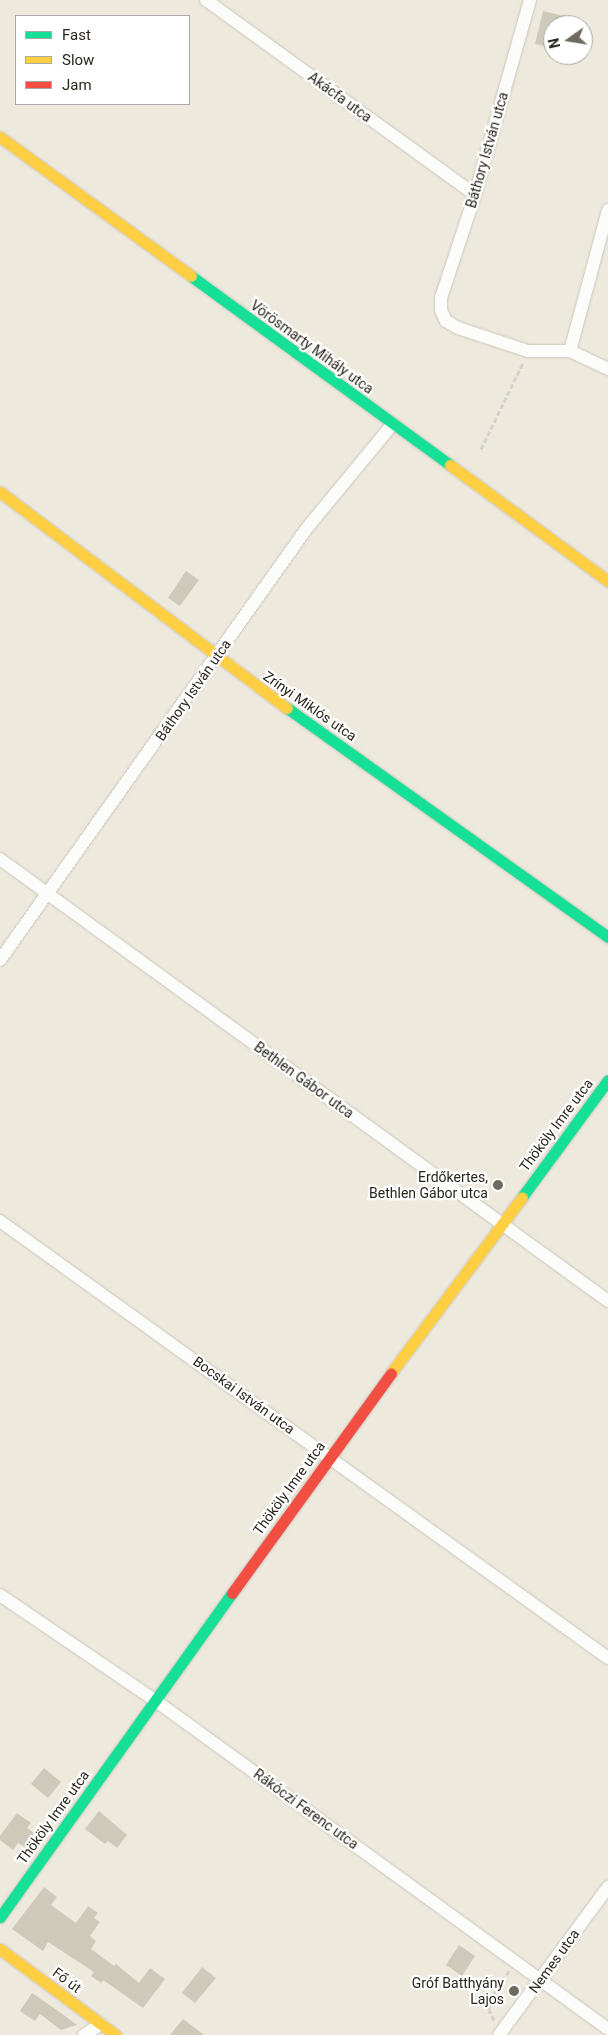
<!DOCTYPE html>
<html>
<head>
<meta charset="utf-8">
<style>
	body { margin:0 }
	#map { position:relative; width:608px; height:2035px; overflow:hidden; background:#eee9dd; font-family:Roboto,sans-serif }
	div>[style] { position:absolute }
	.building>* { inset:0; background:#cfc9ba }
	.path>* { height:3px; margin-top:-1.5px; transform-origin:0; background:repeating-linear-gradient(90deg,#d4d2cf 0 5px,transparent 0 7.5px) }
	.roads { filter:drop-shadow(0 0 1px #cbc7bd) drop-shadow(0 0 1px #cbc7bd) }
	.street>* { height:12px; margin:-6px; padding:0 6px; transform-origin:6px; border-radius:6px; background:#fcfcfa }
	.fast>* { height:11px; margin:-5.5px; padding:0 5.5px; transform-origin:5.5px; border-radius:5.5px; background:#16e098 }
	.slow>* { height:11px; margin:-5.5px; padding:0 5.5px; transform-origin:5.5px; border-radius:5.5px; background:#ffcf43 }
	.jam>* { height:11px; margin:-5.5px; padding:0 5.5px; transform-origin:5.5px; border-radius:5.5px; background:#f24e42 }
	.dots>* { width:14px; height:14px; translate:-50% -50%; box-sizing:border-box; border:2px solid #fff; border-radius:50% }
	span { translate:-50% -50%; white-space:nowrap; text-align:center; line-height:1.15; -webkit-text-stroke:4.5px #fff; paint-order:stroke }
	.street-label { font-size:14px; color:#29251c }
	.poi-label { font-size:14px; color:#29251c }
	.right { translate:-100% -50%; text-align:right }
	.legend { position:absolute; left:15px; top:15px; width:175px; height:90px; box-sizing:border-box; background:#fff; border:1px solid #a9a8a4; margin:0; padding:6px 9px; list-style:none; font-size:15px; color:#29251c }
	.legend li { display:flex; align-items:center; gap:10px; height:25px }
	.legend b { width:25px; border:1px solid #a9a8a4 }
	.north { position:absolute; left:543px; top:15px; width:50px; height:50px; box-sizing:border-box; background:#fff; border:1px solid #a9a8a4; border-radius:50%; rotate:257deg; font-size:14px; font-weight:700; line-height:20px; text-align:center; color:#29251c }
	.north::after { content:''; display:block; margin:auto; width:18px; height:22px; background:#6e6a60; clip-path:polygon(50% 0,100% 100%,50% 72%,0 100%) }
</style>
</head>
<body>
<div id="map">
	<div class="building">
		<i style="clip-path:polygon(543px 11px,582px 20px,581px 25px,553px 25px,553px 48px,535px 44px)"></i>
		<i style="clip-path:polygon(186px 571px,199px 580px,180px 606px,168px 598px)"></i>
		<i style="clip-path:polygon(44px 1768px,61px 1782px,48px 1798px,31px 1784px)"></i>
		<i style="clip-path:polygon(99px 1811px,127px 1835px,117px 1848px,108px 1841px,105px 1844px,85px 1829px)"></i>
		<i style="clip-path:polygon(17px 1813px,31px 1823px,27px 1828px,34px 1833px,25px 1847px,18px 1843px,13px 1850px,0 1840px,0 1836px)"></i>
		<i style="clip-path:polygon(44px 1887px,57px 1897px,51px 1905px,76px 1923px,88px 1906px,98px 1913px,94px 1918px,100px 1922px,90px 1936px,96px 1941px,91px 1949px,114px 1966px,116px 1964px,139px 1983px,150px 1968px,165px 1979px,143px 2008px,103px 1980px,101px 1983px,91px 1976px,94px 1972px,48px 1942px,43px 1951px,12px 1929px)"></i>
		<i style="clip-path:polygon(459px 1945px,475px 1956px,462px 1976px,446px 1965px)"></i>
		<i style="clip-path:polygon(202px 1967px,216px 1978px,195px 2003px,182px 1993px)"></i>
		<i style="clip-path:polygon(32px 1993px,61px 2013px,77px 2025px,61px 2030px,40px 2014px,35px 2021px,20px 2011px)"></i>
		<i style="clip-path:polygon(183px 2019px,204px 2035px,170px 2035px)"></i>
	</div>
	<div class="path">
		<i style="left:481px;top:449px;width:96px;rotate:-64deg"></i>
		<i style="left:494px;top:2020px;width:11px;rotate:-117deg"></i>
		<i style="left:489px;top:2010px;width:10px;rotate:-84deg"></i>
		<i style="left:490px;top:2000px;width:35px;rotate:-57deg"></i>
	</div>
	<div class="roads">
		<div class="street">
			<i style="left:206px;top:0;width:332px;rotate:35.9deg"></i>
			<i style="left:530px;top:0;width:203px;rotate:105.8deg"></i>
			<i style="left:475px;top:195px;width:108px;rotate:108.3deg"></i>
			<i style="left:441px;top:298px;width:12px;rotate:90deg"></i>
			<i style="left:441px;top:310px;width:12px;rotate:66deg"></i>
			<i style="left:446px;top:321px;width:14px;rotate:30deg"></i>
			<i style="left:458px;top:328px;width:74px;rotate:18.2deg"></i>
			<i style="left:528px;top:351px;width:42px"></i>
			<i style="left:570px;top:351px;width:42px;rotate:25.3deg"></i>
			<i style="left:570px;top:351px;width:146px;rotate:-74.9deg"></i>
			<i style="left:0;top:859px;width:752px;rotate:36.02deg"></i>
			<i style="left:0;top:960px;width:530px;rotate:-54.6deg"></i>
			<i style="left:307px;top:528px;width:134px;rotate:-50.5deg"></i>
			<i style="left:0;top:1221px;width:749px;rotate:35.71deg"></i>
			<i style="left:0;top:1595px;width:189px;rotate:34.2deg"></i>
			<i style="left:156px;top:1701px;width:558px;rotate:35.97deg"></i>
			<i style="left:84px;top:2035px;width:20px;rotate:-33deg"></i>
			<i style="left:499px;top:2035px;width:184px;rotate:-53.6deg"></i>
		</div>
		<div class="fast">
			<i style="left:191px;top:276px;width:321px;rotate:36.1deg"></i>
			<i style="left:287px;top:708px;width:394px;rotate:35.5deg"></i>
			<i style="left:522px;top:1197px;width:145px;rotate:-53.7deg"></i>
			<i style="left:0;top:1917px;width:398px;rotate:-54.4deg"></i>
		</div>
		<div class="slow">
			<i style="left:0;top:137px;width:236px;rotate:36deg"></i>
			<i style="left:450px;top:465px;width:196px;rotate:36.3deg"></i>
			<i style="left:0;top:492px;width:359px;rotate:37deg"></i>
			<i style="left:391px;top:1373px;width:219px;rotate:-53.3deg"></i>
			<i style="left:0;top:1949px;width:144px;rotate:36.6deg"></i>
		</div>
		<div class="jam">
			<i style="left:232px;top:1593px;width:271px;rotate:-54.1deg"></i>
		</div>
	</div>
	<div class="dots">
		<i style="left:498px;top:1185px;background:#6e6a60"></i>
		<i style="left:514px;top:1991px;background:#6e6a60"></i>
	</div>
	<div class="street-label">
		<span style="left:340px;top:97px;rotate:36deg">Akácfa utca</span>
		<span style="left:487px;top:150px;rotate:-74deg">Báthory István utca</span>
		<span style="left:312px;top:347px;rotate:36deg">Vörösmarty Mihály utca</span>
		<span style="left:193px;top:690px;rotate:-55deg">Báthory István utca</span>
		<span style="left:310px;top:706px;rotate:35deg">Zrínyi Miklós utca</span>
		<span style="left:304px;top:1080px;rotate:36deg">Bethlen Gábor utca</span>
		<span style="left:556px;top:1125px;rotate:-53deg">Thököly Imre utca</span>
		<span style="left:244px;top:1395px;rotate:36deg">Bocskai István utca</span>
		<span style="left:289px;top:1488px;rotate:-54deg">Thököly Imre utca</span>
		<span style="left:306px;top:1809px;rotate:36deg">Rákóczi Ferenc utca</span>
		<span style="left:53px;top:1817px;rotate:-54deg">Thököly Imre utca</span>
		<span style="left:554px;top:1961px;rotate:-54deg">Nemes utca</span>
		<span style="left:67px;top:1980px;rotate:37deg">Fő út</span>
	</div>
	<div class="poi-label">
		<span class="right" style="left:488px;top:1185px">Erdőkertes,<br>Bethlen Gábor utca</span>
		<span class="right" style="left:504px;top:1991px">Gróf Batthyány<br>Lajos</span>
	</div>
	<ul class="legend">
	<li><b style="height:6px;background:#16e098"></b>Fast</li>
	<li><b style="height:6px;background:#ffcf43"></b>Slow</li>
	<li><b style="height:6px;background:#f24e42"></b>Jam</li>
	</ul>
	<div class="north">N</div>
</div>
</body>
</html>
